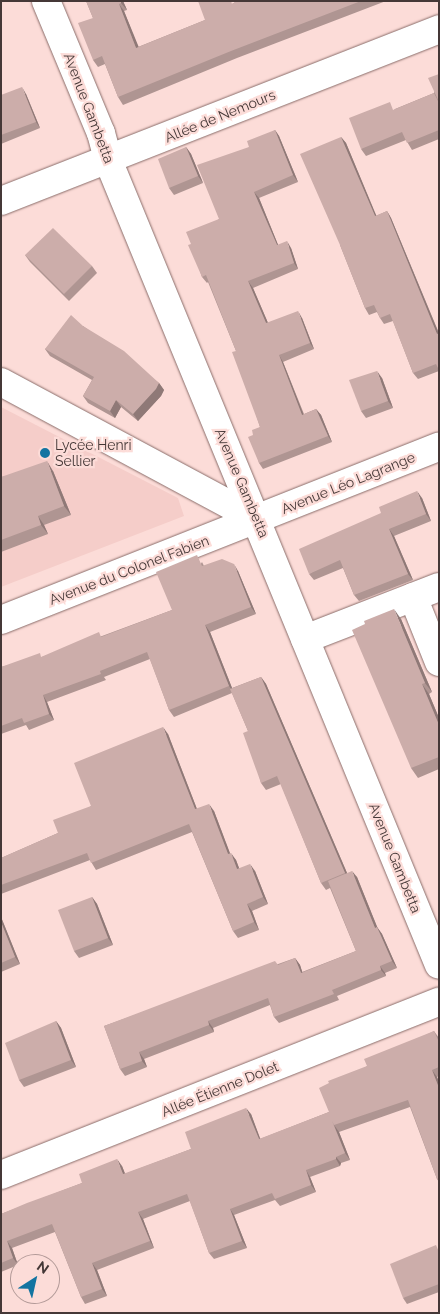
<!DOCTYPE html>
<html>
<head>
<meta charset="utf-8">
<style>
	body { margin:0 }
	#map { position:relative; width:440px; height:1314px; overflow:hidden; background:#fcdcd8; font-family:Raleway,sans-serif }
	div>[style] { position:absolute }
	.built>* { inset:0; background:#f5cdc9 }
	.roads { filter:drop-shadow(0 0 1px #8a6d6a) drop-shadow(0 0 1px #8a6d6a) }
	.minor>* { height:28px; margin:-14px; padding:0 14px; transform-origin:14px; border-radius:14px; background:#fff }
	.wall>* { inset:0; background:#af9592 }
	.shaded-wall>* { inset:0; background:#8f7977 }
	.building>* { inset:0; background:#ccadaa }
	.dots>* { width:14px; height:14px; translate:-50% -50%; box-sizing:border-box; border:2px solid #fcdcd8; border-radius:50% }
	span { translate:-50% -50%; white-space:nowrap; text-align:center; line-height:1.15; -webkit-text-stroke:4.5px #fcdcd8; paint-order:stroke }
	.street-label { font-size:14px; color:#453837 }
	.poi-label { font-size:14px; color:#453837 }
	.left { translate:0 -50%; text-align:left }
	.frame { position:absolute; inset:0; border:2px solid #453837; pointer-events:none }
	.north { position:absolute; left:10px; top:1254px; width:50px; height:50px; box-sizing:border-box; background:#fcdcd8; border:1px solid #b39a98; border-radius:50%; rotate:35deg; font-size:14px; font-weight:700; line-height:20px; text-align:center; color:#453837 }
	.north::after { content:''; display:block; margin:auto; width:18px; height:22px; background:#1374a1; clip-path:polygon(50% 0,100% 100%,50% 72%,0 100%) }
</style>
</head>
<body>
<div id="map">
	<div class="built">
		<i style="clip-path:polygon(1px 407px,178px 498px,184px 516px,1px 587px)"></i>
	</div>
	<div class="roads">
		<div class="minor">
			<i style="left:46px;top:1px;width:143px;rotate:67.4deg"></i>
			<i style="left:101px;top:133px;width:28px;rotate:75deg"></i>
			<i style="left:108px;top:160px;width:870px;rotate:67.65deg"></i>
			<i style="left:1px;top:201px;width:471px;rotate:-21.4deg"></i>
			<i style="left:1px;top:382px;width:290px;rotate:28.2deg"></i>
			<i style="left:413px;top:597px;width:70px;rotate:68.2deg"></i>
			<i style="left:1px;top:620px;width:471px;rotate:-21.6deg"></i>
			<i style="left:305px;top:639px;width:144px;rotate:-21.2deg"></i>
			<i style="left:1px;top:1175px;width:471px;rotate:-21.6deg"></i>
		</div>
	</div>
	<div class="wall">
		<i style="clip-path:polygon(86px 1px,123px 1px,127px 10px,124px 11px,138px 47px,205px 20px,237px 1px,386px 1px,237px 58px,123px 105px,118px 97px,105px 64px,98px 67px,93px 60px,93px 18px)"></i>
		<i style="clip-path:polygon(439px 74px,439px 139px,412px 150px,406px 140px,366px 156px,361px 149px,395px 109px,434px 93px)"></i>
		<i style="clip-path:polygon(26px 94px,40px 128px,1px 144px,1px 95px)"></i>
		<i style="clip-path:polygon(275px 130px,279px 136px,298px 182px,259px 198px,278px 245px,291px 248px,298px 269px,253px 288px,268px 323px,302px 318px,314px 349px,283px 362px,304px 414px,316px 409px,321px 415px,332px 442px,263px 469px,259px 463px,253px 435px,260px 427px,236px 351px,208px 282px,207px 283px,202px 277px,191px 244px,219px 219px,249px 147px)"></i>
		<i style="clip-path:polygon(341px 137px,346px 143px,376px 216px,387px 211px,391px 218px,439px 333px,439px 371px,418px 379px,413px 373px,393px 321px,384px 324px,380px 318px,377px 312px,369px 315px,365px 308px,340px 245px)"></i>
		<i style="clip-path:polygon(186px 147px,191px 154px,203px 183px,174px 195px,169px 188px)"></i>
		<i style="clip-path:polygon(25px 255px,92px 266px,97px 273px,69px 301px,30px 262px)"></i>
		<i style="clip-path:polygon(83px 326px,159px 383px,164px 390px,161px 396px,138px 421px,121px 407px,115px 418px,88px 403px,83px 396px,92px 380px,50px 356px,45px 349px)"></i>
		<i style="clip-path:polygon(382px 378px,393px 408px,366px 418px,361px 411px)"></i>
		<i style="clip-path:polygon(53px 471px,71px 515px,44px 525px,48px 534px,1px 552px,1px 477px)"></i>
		<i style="clip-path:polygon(422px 498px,431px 521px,394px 536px,413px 580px,359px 601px,354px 595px,343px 568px,314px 580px,309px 574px)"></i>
		<i style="clip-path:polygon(202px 562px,204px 566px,238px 571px,256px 614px,210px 632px,232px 688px,261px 677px,266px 684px,347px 873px,357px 877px,377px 927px,382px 934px,397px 968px,385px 973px,386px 976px,337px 996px,339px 1000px,279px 1023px,274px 1017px,270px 1005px,213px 1028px,214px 1032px,144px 1059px,147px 1067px,125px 1076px,120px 1069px,104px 1026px,295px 958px,300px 965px,302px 972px,356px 951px,330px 888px,326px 890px,321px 883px,281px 784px,266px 790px,261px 783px,248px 731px,232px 693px,174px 717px,169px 710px,150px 659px,104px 677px,106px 680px,47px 702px,54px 720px,29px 730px,26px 725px,1px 734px,1px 667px,42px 657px,102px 636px,172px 610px)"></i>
		<i style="clip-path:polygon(401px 619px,432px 692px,429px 694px,439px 718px,439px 769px,418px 778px,411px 768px)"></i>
		<i style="clip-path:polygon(168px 734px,197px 809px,214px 811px,230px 854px,236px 860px,239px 868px,255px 871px,268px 904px,252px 911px,259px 930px,238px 938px,233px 931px,192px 832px,96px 870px,90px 860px,1px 894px,1px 858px,58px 833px,91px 806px)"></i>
		<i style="clip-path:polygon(92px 897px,97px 904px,113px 945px,79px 958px,74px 951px)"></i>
		<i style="clip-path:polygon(1px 917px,20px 964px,1px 972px)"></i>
		<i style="clip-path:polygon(56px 1021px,61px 1028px,76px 1067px,24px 1087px,19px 1080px)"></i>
		<i style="clip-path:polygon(434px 1031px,439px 1038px,439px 1076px,437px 1077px,439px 1082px,439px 1182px,437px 1179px,410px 1107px,339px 1132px,350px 1160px,341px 1163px,340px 1166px,310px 1177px,316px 1192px,280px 1206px,275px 1200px,234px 1215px,247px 1248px,214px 1259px,209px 1253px,190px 1201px,143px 1219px,154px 1248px,97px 1270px,107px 1296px,85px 1304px,81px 1297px,55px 1232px,12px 1248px,18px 1265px,1px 1272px,1px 1214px,82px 1183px,122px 1166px,125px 1174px,191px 1149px,251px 1114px,260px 1139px,329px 1112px,367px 1066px)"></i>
		<i style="clip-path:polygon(439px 1249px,439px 1292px,407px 1304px,403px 1298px)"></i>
	</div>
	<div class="shaded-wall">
		<i style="clip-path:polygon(121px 1px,123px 1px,127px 10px,121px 3px)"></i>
		<i style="clip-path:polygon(119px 4px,124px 11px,142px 55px,136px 48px)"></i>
		<i style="clip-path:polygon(22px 87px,26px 94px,40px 128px,36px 122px)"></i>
		<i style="clip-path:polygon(275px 130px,279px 136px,298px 182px,293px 175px)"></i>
		<i style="clip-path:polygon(341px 137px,346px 143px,379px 222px,375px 216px)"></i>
		<i style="clip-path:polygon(186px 147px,191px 154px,203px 183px,198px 176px)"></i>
		<i style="clip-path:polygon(254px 192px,259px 198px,281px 252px,277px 245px)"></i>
		<i style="clip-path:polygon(387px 211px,391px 218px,439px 334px,437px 334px)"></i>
		<i style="clip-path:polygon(287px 241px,291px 248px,298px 269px,294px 263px)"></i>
		<i style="clip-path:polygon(248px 281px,253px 288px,271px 330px,266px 323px)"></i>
		<i style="clip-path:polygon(298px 311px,302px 318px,314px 349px,310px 343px)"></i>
		<i style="clip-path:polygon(279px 355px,283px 362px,306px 421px,302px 415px)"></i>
		<i style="clip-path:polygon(377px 371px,382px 378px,393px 408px,388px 401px)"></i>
		<i style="clip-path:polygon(159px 383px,164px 390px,161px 396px,138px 421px,133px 414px)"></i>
		<i style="clip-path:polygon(116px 400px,121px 407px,115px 418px,110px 411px)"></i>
		<i style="clip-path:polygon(316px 409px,321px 415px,332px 442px,328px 436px)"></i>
		<i style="clip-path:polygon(47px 461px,53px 471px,71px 515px,64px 506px)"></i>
		<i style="clip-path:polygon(417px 491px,422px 498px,431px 521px,426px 514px)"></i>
		<i style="clip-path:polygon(38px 516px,44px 525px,48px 534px,41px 525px)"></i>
		<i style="clip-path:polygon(389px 529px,394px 536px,413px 580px,408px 574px)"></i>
		<i style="clip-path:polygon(234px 564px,238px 571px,256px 614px,251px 607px)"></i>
		<i style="clip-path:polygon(394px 609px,401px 619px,432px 692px,425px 683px)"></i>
		<i style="clip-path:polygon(205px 625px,210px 632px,234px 693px,229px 686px)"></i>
		<i style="clip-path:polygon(261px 677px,266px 684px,350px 880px,345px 873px)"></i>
		<i style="clip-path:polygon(422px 684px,429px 694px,439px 718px,439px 725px)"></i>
		<i style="clip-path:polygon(43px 695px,47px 702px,54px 720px,49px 714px)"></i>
		<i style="clip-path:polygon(163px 727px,168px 734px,200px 817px,195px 809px)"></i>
		<i style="clip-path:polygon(209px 804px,214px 811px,233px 861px,228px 854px)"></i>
		<i style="clip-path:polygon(231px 853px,236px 860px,242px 876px,237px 869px)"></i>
		<i style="clip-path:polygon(250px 864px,255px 871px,268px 904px,263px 897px)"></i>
		<i style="clip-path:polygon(352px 871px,357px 877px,380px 934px,375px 928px)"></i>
		<i style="clip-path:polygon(92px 897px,97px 904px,113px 945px,108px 938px)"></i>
		<i style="clip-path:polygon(247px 904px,252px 911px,259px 930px,254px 922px)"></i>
		<i style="clip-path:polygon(1px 917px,20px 964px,15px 957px,1px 922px)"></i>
		<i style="clip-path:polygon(377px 927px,382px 934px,397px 968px,392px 961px)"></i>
		<i style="clip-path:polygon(295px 958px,300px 965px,305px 980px,301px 973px)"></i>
		<i style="clip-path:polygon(380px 966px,385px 973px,386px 976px,381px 970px)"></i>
		<i style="clip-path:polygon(56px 1021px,61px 1028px,76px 1067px,71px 1060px)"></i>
		<i style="clip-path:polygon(208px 1021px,213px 1028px,214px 1032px,209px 1025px)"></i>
		<i style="clip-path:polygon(139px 1052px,144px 1059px,147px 1067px,142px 1061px)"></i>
		<i style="clip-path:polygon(432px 1070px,437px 1077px,439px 1082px,439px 1088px)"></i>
		<i style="clip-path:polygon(246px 1108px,251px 1114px,263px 1146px,259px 1139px)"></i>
		<i style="clip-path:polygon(334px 1125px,339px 1132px,350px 1160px,345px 1153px)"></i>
		<i style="clip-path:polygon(336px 1157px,341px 1163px,340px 1166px,336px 1159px)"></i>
		<i style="clip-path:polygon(117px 1159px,122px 1166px,128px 1181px,123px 1174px)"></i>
		<i style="clip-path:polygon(306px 1170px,310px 1177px,316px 1192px,311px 1185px)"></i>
		<i style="clip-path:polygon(230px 1209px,234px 1215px,247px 1248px,242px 1241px)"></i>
		<i style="clip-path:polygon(138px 1212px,143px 1219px,154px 1248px,150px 1241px)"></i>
		<i style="clip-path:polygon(7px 1241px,12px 1248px,18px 1265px,13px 1258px)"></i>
		<i style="clip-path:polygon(92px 1263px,97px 1270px,107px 1296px,102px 1289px)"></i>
	</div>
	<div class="building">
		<i style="clip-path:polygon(86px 1px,121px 1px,121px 3px,119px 4px,136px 48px,205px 20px,198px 1px,231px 1px,232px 4px,237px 1px,361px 1px,231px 51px,118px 97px,102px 56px,93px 60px,78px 23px,93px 18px)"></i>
		<i style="clip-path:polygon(439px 74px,439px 102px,428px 78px)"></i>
		<i style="clip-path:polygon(22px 87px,36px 122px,1px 135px,1px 95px)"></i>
		<i style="clip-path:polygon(434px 93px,439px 103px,439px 130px,407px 143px,402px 132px,361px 149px,349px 118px,390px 102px,393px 110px)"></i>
		<i style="clip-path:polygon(275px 130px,293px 175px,254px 192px,277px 245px,287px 241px,294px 263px,248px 281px,266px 323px,298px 311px,310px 343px,279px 355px,302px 415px,316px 409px,328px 436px,259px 463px,248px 437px,253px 435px,252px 430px,260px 427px,232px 352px,236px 351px,206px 275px,202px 277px,188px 245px,191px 244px,186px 232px,219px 219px,197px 165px,249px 147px,247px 141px)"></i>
		<i style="clip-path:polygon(341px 137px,375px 216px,387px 211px,437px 334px,439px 333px,439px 370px,436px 364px,413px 373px,390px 314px,380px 318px,374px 305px,365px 308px,340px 245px,300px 154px)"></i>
		<i style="clip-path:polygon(186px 147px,198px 176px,169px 188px,158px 159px)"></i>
		<i style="clip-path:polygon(53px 228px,92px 266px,64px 294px,25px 255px)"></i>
		<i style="clip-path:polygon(71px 315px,83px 326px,124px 351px,159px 383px,156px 389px,133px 414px,116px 400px,110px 411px,83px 396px,94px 377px,45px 349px)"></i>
		<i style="clip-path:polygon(377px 371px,388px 401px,361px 411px,349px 380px)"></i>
		<i style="clip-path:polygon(47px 461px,64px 506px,38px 516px,41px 525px,1px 540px,1px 477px)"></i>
		<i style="clip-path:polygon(417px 491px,426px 514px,389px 529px,408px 574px,354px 595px,340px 560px,309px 574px,299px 549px,381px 513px,379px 507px)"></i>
		<i style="clip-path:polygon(197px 555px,202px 566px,222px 559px,234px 564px,251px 607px,205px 625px,229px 686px,169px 710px,147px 652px,100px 671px,101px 674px,43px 695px,49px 714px,24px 723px,22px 718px,1px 726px,1px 667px,40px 653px,41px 657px,99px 632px,101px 637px,172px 610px,156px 572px)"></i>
		<i style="clip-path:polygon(394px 609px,425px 683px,422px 684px,439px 725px,439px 757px,411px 768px,352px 630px,365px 624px,364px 621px)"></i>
		<i style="clip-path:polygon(261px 677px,345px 873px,321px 883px,277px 776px,261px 783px,243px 733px,248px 731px,230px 689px)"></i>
		<i style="clip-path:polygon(163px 727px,195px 809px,209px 804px,228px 854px,231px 853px,237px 869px,250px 864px,263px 897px,247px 904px,254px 922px,233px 931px,189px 824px,91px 863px,87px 853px,1px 885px,1px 858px,58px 833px,53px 820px,91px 806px,74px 763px)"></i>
		<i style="clip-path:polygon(352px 871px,375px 928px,377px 927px,392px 961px,380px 966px,381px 970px,332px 990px,334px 994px,274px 1017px,268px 998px,208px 1021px,209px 1025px,139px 1052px,142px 1061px,120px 1069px,104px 1026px,275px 961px,278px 965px,295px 958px,301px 973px,356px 951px,328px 881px)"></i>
		<i style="clip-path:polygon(92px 897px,108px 938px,74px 951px,58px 910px)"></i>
		<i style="clip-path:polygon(1px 922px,15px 957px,1px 963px)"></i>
		<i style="clip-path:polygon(56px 1021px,71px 1060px,19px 1080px,5px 1043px)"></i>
		<i style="clip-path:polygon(434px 1031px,439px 1042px,439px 1067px,432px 1070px,439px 1088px,439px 1178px,437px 1179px,408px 1100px,334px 1125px,332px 1121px,345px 1153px,336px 1157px,336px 1159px,306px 1170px,311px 1185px,275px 1199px,272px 1193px,230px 1209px,242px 1241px,209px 1253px,187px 1194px,138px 1212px,150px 1241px,92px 1263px,102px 1289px,81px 1297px,52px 1224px,7px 1241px,13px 1258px,1px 1263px,1px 1214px,27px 1203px,82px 1183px,79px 1174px,117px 1159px,123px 1174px,191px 1149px,185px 1132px,246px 1108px,259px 1139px,329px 1112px,319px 1088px,329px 1083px,328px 1081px,367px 1066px,364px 1059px)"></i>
		<i style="clip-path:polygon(436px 1245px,439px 1252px,439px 1284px,403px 1298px,390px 1264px)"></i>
	</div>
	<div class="dots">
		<i style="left:45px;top:453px;background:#1374a1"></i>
	</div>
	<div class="street-label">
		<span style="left:89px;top:108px;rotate:69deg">Avenue Gambetta</span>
		<span style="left:220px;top:116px;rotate:-22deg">Allée de Nemours</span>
		<span style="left:242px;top:483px;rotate:67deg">Avenue Gambetta</span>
		<span style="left:348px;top:483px;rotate:-22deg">Avenue Léo Lagrange</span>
		<span style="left:129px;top:570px;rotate:-21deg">Avenue du Colonel Fabien</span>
		<span style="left:395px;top:858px;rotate:68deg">Avenue Gambetta</span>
		<span style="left:220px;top:1089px;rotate:-22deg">Allée Étienne Dolet</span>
	</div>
	<div class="poi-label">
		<span class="left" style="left:55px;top:453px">Lycée Henri<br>Sellier</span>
	</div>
	<div class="frame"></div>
	<div class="north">N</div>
</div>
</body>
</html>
